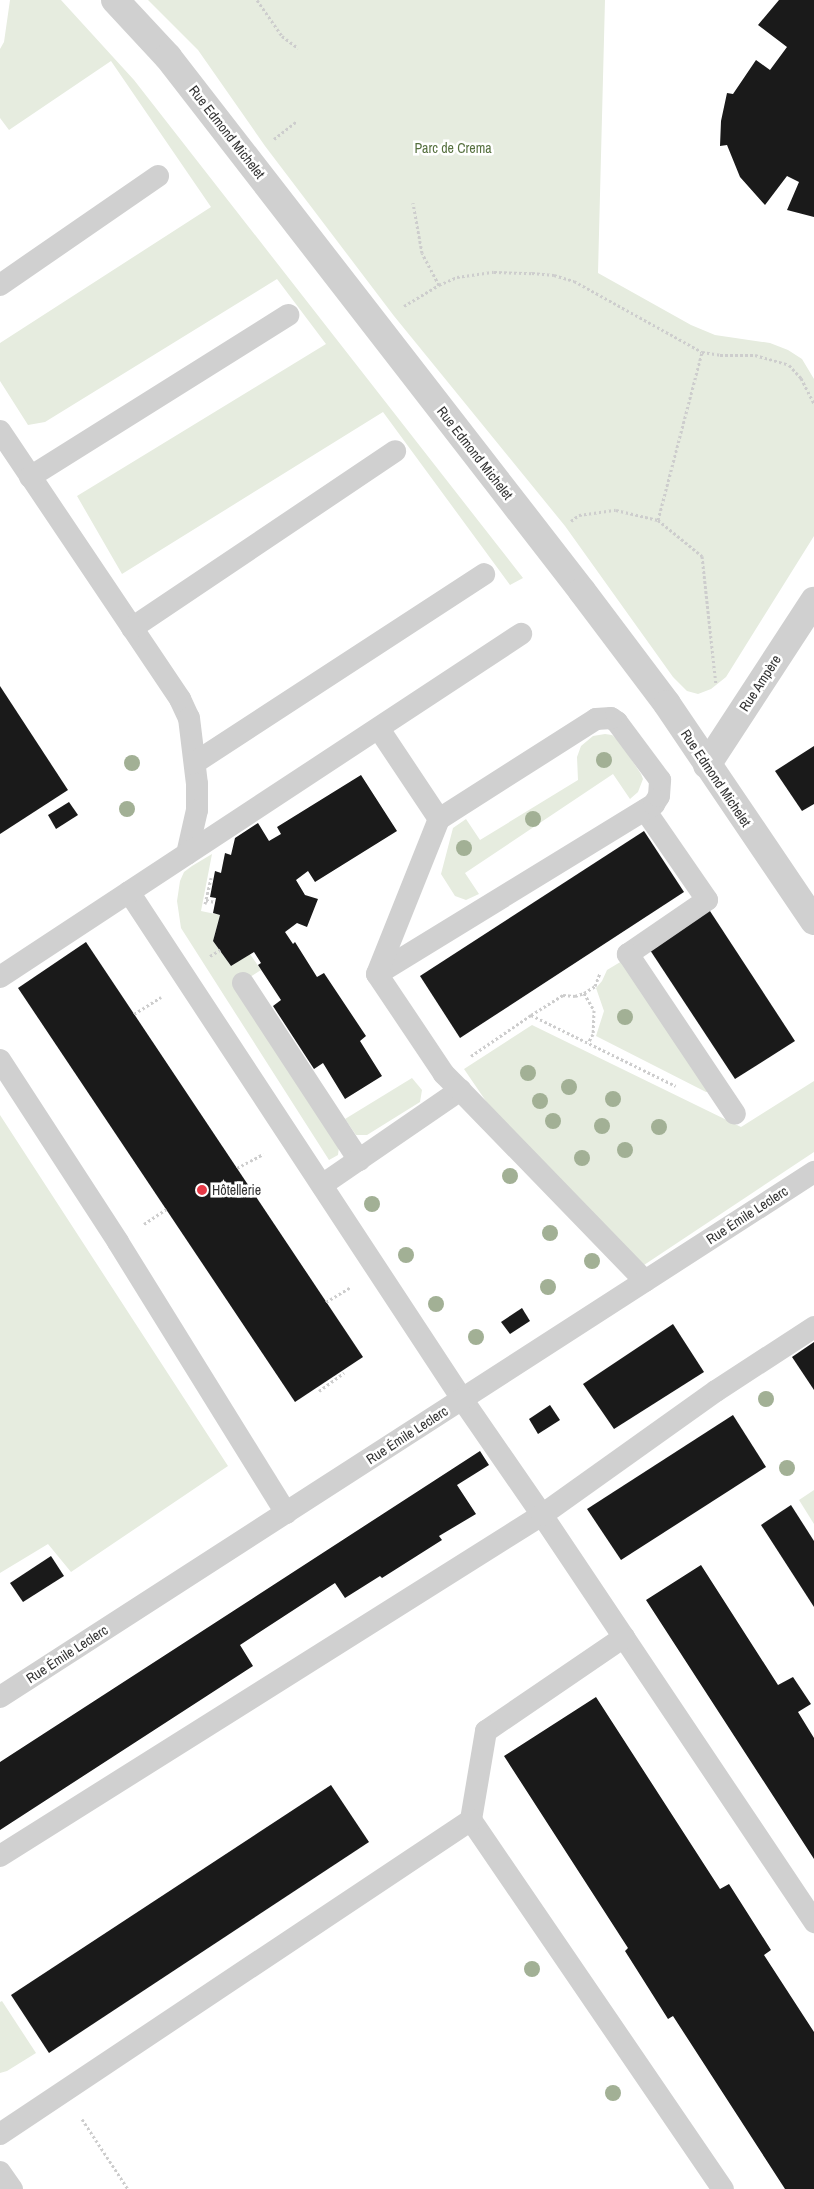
<!DOCTYPE html>
<html>
<head>
<meta charset="utf-8">
<style>
	body { margin:0 }
	#map { position:relative; width:814px; height:2189px; overflow:hidden; background:#fff; font-family:"Archivo Narrow",sans-serif }
	div>[style] { position:absolute }
	.green>* { inset:0; background:#e6ecdf }
	.building>* { inset:0; background:#1a1a1a }
	.path>* { height:3px; margin-top:-1.5px; transform-origin:0; background:repeating-linear-gradient(90deg,#cdcdcd 0 2.5px,transparent 0 5px) }
	.service>* { height:22px; margin:-11px; padding:0 11px; transform-origin:11px; border-radius:11px; background:#d0d0d0 }
	.minor>* { height:28px; margin:-14px; padding:0 14px; transform-origin:14px; border-radius:14px; background:#d0d0d0 }
	.trees>* { width:16px; height:16px; margin:-8px; border-radius:50%; background:#a2b095 }
	.dots>* { width:14px; height:14px; translate:-50% -50%; box-sizing:border-box; border:2px solid #fff; border-radius:50% }
	span { translate:-50% -50%; white-space:nowrap; text-align:center; line-height:1.15; -webkit-text-stroke:5px #fff; paint-order:stroke }
	.street-label { font-size:14px; color:#333 }
	.park-label { font-size:14px; color:#56703f }
	.poi-label { font-size:14px; color:#333 }
	.left { translate:0 -50%; text-align:left }
</style>
</head>
<body>
<div id="map">
	<div class="green">
		<i style="clip-path:polygon(10px 0,61px 0,134px 80px,523px 578px,510px 585px,383px 412px,122px 574px,77px 496px,326px 344px,277px 279px,45px 422px,28px 425px,0 381px,0 343px,211px 207px,111px 61px,9px 130px,0 118px,0 49px,4px 42px)"></i>
		<i style="clip-path:polygon(148px 0,605px 0,598px 273px,691px 325px,715px 335px,770px 343px,788px 350px,802px 359px,814px 379px,814px 536px,726px 677px,711px 689px,698px 694px,687px 691px,673px 677px,565px 526px,394px 316px,265px 146px,198px 50px)"></i>
		<i style="clip-path:polygon(605px 734px,612px 735px,620px 742px,641px 774px,643px 779px,638px 792px,630px 799px,613px 774px,465px 873px,479px 894px,466px 900px,455px 896px,441px 874px,453px 828px,466px 819px,480px 840px,578px 780px,577px 757px,581px 746px,593px 736px)"></i>
		<i style="clip-path:polygon(212px 854px,201px 911px,220px 915px,213px 941px,231px 966px,250px 954px,261px 970px,234px 987px,339px 1147px,338px 1155px,329px 1160px,181px 928px,177px 901px,180px 881px,184px 872px,192px 866px)"></i>
		<i style="clip-path:polygon(622px 961px,711px 1092px,706px 1092px,596px 1036px,604px 1011px,596px 988px,602px 981px,607px 970px)"></i>
		<i style="clip-path:polygon(532px 1025px,741px 1127px,814px 1081px,814px 1152px,644px 1265px,492px 1110px,464px 1069px)"></i>
		<i style="clip-path:polygon(412px 1078px,422px 1090px,420px 1102px,367px 1135px,356px 1135px,345px 1119px)"></i>
		<i style="clip-path:polygon(0 1115px,228px 1466px,71px 1572px,48px 1544px,0 1573px)"></i>
		<i style="clip-path:polygon(814px 1490px,814px 1524px,799px 1500px)"></i>
		<i style="clip-path:polygon(2px 2001px,36px 2053px,7px 2071px,0 2073px,0 2002px)"></i>
	</div>
	<div class="building">
		<i style="clip-path:polygon(779px 0,814px 0,814px 217px,787px 210px,799px 182px,787px 176px,765px 205px,740px 177px,727px 145px,720px 146px,721px 121px,727px 93px,733px 94px,756px 60px,770px 70px,787px 47px,758px 25px)"></i>
		<i style="clip-path:polygon(0 686px,68px 790px,0 834px)"></i>
		<i style="clip-path:polygon(814px 746px,814px 804px,802px 811px,775px 771px)"></i>
		<i style="clip-path:polygon(361px 775px,397px 831px,315px 882px,308px 871px,296px 880px,305px 895px,318px 899px,307px 927px,297px 923px,285px 932px,293px 944px,295px 942px,317px 977px,324px 973px,366px 1036px,360px 1041px,382px 1076px,345px 1099px,323px 1063px,314px 1069px,273px 1006px,281px 1000px,258px 965px,261px 963px,254px 952px,231px 966px,213px 941px,220px 915px,213px 913px,216px 898px,210px 897px,215px 871px,221px 873px,225px 853px,231px 855px,235px 838px,258px 823px,269px 841px,281px 834px,277px 827px)"></i>
		<i style="clip-path:polygon(69px 802px,78px 815px,56px 829px,48px 815px)"></i>
		<i style="clip-path:polygon(644px 831px,684px 892px,460px 1038px,420px 976px)"></i>
		<i style="clip-path:polygon(708px 908px,795px 1041px,735px 1079px,648px 947px)"></i>
		<i style="clip-path:polygon(86px 942px,363px 1357px,295px 1402px,18px 988px)"></i>
		<i style="clip-path:polygon(522px 1308px,530px 1321px,510px 1334px,501px 1322px)"></i>
		<i style="clip-path:polygon(673px 1324px,704px 1372px,614px 1429px,583px 1384px)"></i>
		<i style="clip-path:polygon(814px 1342px,814px 1390px,792px 1357px)"></i>
		<i style="clip-path:polygon(550px 1405px,560px 1420px,538px 1434px,529px 1419px)"></i>
		<i style="clip-path:polygon(733px 1415px,766px 1467px,621px 1560px,587px 1509px)"></i>
		<i style="clip-path:polygon(480px 1451px,489px 1465px,457px 1485px,476px 1514px,439px 1536px,442px 1540px,382px 1578px,380px 1576px,345px 1598px,335px 1583px,240px 1645px,253px 1666px,0 1830px,0 1762px)"></i>
		<i style="clip-path:polygon(791px 1505px,814px 1541px,814px 1607px,761px 1525px)"></i>
		<i style="clip-path:polygon(51px 1556px,64px 1576px,23px 1602px,10px 1583px)"></i>
		<i style="clip-path:polygon(701px 1565px,778px 1685px,793px 1677px,811px 1704px,798px 1712px,814px 1738px,814px 1859px,646px 1600px)"></i>
		<i style="clip-path:polygon(596px 1697px,720px 1889px,729px 1884px,771px 1950px,764px 1955px,814px 2032px,814px 2189px,785px 2189px,673px 2016px,668px 2019px,625px 1951px,628px 1948px,504px 1756px)"></i>
		<i style="clip-path:polygon(331px 1785px,369px 1842px,49px 2053px,11px 1995px)"></i>
	</div>
	<div class="path">
		<i style="left:257px;top:0;width:44px;rotate:55.2deg"></i>
		<i style="left:282px;top:36px;width:20px;rotate:37deg"></i>
		<i style="left:274px;top:139px;width:29px;rotate:-38deg"></i>
		<i style="left:439px;top:285px;width:20px;rotate:-24deg"></i>
		<i style="left:457px;top:277px;width:37px;rotate:-8deg"></i>
		<i style="left:494px;top:272px;width:38px;rotate:2deg"></i>
		<i style="left:532px;top:273px;width:22px;rotate:5deg"></i>
		<i style="left:554px;top:275px;width:21px;rotate:17deg"></i>
		<i style="left:574px;top:281px;width:146px;rotate:29deg"></i>
		<i style="left:702px;top:352px;width:18px;rotate:9deg"></i>
		<i style="left:720px;top:355px;width:35px"></i>
		<i style="left:755px;top:355px;width:35px;rotate:16deg"></i>
		<i style="left:789px;top:365px;width:18px;rotate:47deg"></i>
		<i style="left:801px;top:378px;width:29px;rotate:63deg"></i>
		<i style="left:404px;top:306px;width:41px;rotate:-31deg"></i>
		<i style="left:439px;top:285px;width:36px;rotate:-118deg"></i>
		<i style="left:422px;top:253px;width:51px;rotate:-100.2deg"></i>
		<i style="left:658px;top:520px;width:174px;rotate:-75.3deg"></i>
		<i style="left:571px;top:521px;width:10px;rotate:-37deg"></i>
		<i style="left:579px;top:515px;width:37px;rotate:-8deg"></i>
		<i style="left:616px;top:510px;width:43px;rotate:13.4deg"></i>
		<i style="left:658px;top:520px;width:57px;rotate:39.3deg"></i>
		<i style="left:702px;top:556px;width:129px;rotate:83.8deg"></i>
		<i style="left:206px;top:900px;width:9px;rotate:13deg"></i>
		<i style="left:205px;top:904px;width:27px;rotate:-77deg"></i>
		<i style="left:210px;top:956px;width:12px;rotate:-31deg"></i>
		<i style="left:584px;top:993px;width:20px;rotate:60deg"></i>
		<i style="left:594px;top:1010px;width:24px;rotate:92deg"></i>
		<i style="left:593px;top:1034px;width:10px;rotate:119deg"></i>
		<i style="left:134px;top:1014px;width:32px;rotate:-32deg"></i>
		<i style="left:531px;top:1015px;width:38px;rotate:-32deg"></i>
		<i style="left:563px;top:995px;width:12px;rotate:5deg"></i>
		<i style="left:575px;top:996px;width:9px;rotate:-18deg"></i>
		<i style="left:584px;top:993px;width:13px;rotate:-32deg"></i>
		<i style="left:595px;top:986px;width:14px;rotate:-69deg"></i>
		<i style="left:471px;top:1056px;width:73px;rotate:-34.3deg"></i>
		<i style="left:531px;top:1015px;width:161px;rotate:26.1deg"></i>
		<i style="left:237px;top:1168px;width:30px;rotate:-28deg"></i>
		<i style="left:144px;top:1224px;width:27px;rotate:-34deg"></i>
		<i style="left:326px;top:1302px;width:29px;rotate:-31deg"></i>
		<i style="left:319px;top:1391px;width:31px;rotate:-36deg"></i>
		<i style="left:82px;top:2119px;width:84px;rotate:56.7deg"></i>
	</div>
	<div class="service">
		<i style="left:0;top:285px;width:192px;rotate:-34.6deg"></i>
		<i style="left:0;top:431px;width:323px;rotate:56.1deg"></i>
		<i style="left:180px;top:699px;width:21px;rotate:65deg"></i>
		<i style="left:189px;top:718px;width:66px;rotate:83.1deg"></i>
		<i style="left:197px;top:784px;width:26px;rotate:90deg"></i>
		<i style="left:197px;top:810px;width:45px;rotate:102.8deg"></i>
		<i style="left:30px;top:477px;width:305px;rotate:-32.1deg"></i>
		<i style="left:132px;top:628px;width:317px;rotate:-33.9deg"></i>
		<i style="left:196px;top:762px;width:344px;rotate:-33.1deg"></i>
		<i style="left:645px;top:810px;width:109px;rotate:55.4deg"></i>
		<i style="left:707px;top:900px;width:96px;rotate:145.6deg"></i>
		<i style="left:628px;top:954px;width:192px;rotate:56.2deg"></i>
		<i style="left:129px;top:892px;width:607px;rotate:56.7deg"></i>
		<i style="left:462px;top:1399px;width:141px;rotate:55.4deg"></i>
		<i style="left:542px;top:1515px;width:490px;rotate:56.2deg"></i>
		<i style="left:377px;top:974px;width:325px;rotate:-31.5deg"></i>
		<i style="left:654px;top:804px;width:9px;rotate:-58deg"></i>
		<i style="left:659px;top:796px;width:16px;rotate:-86deg"></i>
		<i style="left:660px;top:780px;width:72px;rotate:-126.6deg"></i>
		<i style="left:617px;top:722px;width:7px;rotate:-146deg"></i>
		<i style="left:611px;top:718px;width:15px;rotate:176deg"></i>
		<i style="left:596px;top:719px;width:186px;rotate:147.5deg"></i>
		<i style="left:0;top:977px;width:624px;rotate:-33.36deg"></i>
		<i style="left:243px;top:983px;width:212px;rotate:56.8deg"></i>
		<i style="left:0;top:1060px;width:217px;rotate:57deg"></i>
		<i style="left:118px;top:1242px;width:319px;rotate:58.2deg"></i>
		<i style="left:460px;top:1090px;width:266px;rotate:45.9deg"></i>
		<i style="left:322px;top:1185px;width:168px;rotate:-34.5deg"></i>
		<i style="left:460px;top:1090px;width:23px;rotate:-135deg"></i>
		<i style="left:444px;top:1074px;width:120px;rotate:-123.8deg"></i>
		<i style="left:377px;top:974px;width:167px;rotate:-68.2deg"></i>
		<i style="left:439px;top:819px;width:108px;rotate:-123.7deg"></i>
		<i style="left:624px;top:1637px;width:167px;rotate:145.7deg"></i>
		<i style="left:486px;top:1731px;width:90px;rotate:99.6deg"></i>
		<i style="left:471px;top:1820px;width:447px;rotate:55.7deg"></i>
		<i style="left:0;top:1697px;width:969px;rotate:-32.82deg"></i>
		<i style="left:0;top:1856px;width:640px;rotate:-32.18deg"></i>
		<i style="left:542px;top:1515px;width:214px;rotate:-35.5deg"></i>
		<i style="left:716px;top:1391px;width:117px;rotate:-33.1deg"></i>
		<i style="left:0;top:2134px;width:566px;rotate:-33.69deg"></i>
		<i style="left:0;top:2172px;width:21px;rotate:55deg"></i>
	</div>
	<div class="minor">
		<i style="left:115px;top:0;width:78px;rotate:47.1deg"></i>
		<i style="left:168px;top:57px;width:676px;rotate:52.21deg"></i>
		<i style="left:582px;top:591px;width:141px;rotate:53deg"></i>
		<i style="left:667px;top:704px;width:262px;rotate:55.9deg"></i>
		<i style="left:707px;top:765px;width:196px;rotate:-56.9deg"></i>
	</div>
	<div class="trees">
		<i style="left:604px;top:760px"></i>
		<i style="left:132px;top:763px"></i>
		<i style="left:127px;top:809px"></i>
		<i style="left:533px;top:819px"></i>
		<i style="left:464px;top:848px"></i>
		<i style="left:625px;top:1017px"></i>
		<i style="left:528px;top:1073px"></i>
		<i style="left:569px;top:1087px"></i>
		<i style="left:613px;top:1099px"></i>
		<i style="left:540px;top:1101px"></i>
		<i style="left:553px;top:1121px"></i>
		<i style="left:602px;top:1126px"></i>
		<i style="left:659px;top:1127px"></i>
		<i style="left:625px;top:1150px"></i>
		<i style="left:582px;top:1158px"></i>
		<i style="left:510px;top:1176px"></i>
		<i style="left:372px;top:1204px"></i>
		<i style="left:550px;top:1233px"></i>
		<i style="left:406px;top:1255px"></i>
		<i style="left:592px;top:1261px"></i>
		<i style="left:548px;top:1287px"></i>
		<i style="left:436px;top:1304px"></i>
		<i style="left:476px;top:1337px"></i>
		<i style="left:766px;top:1399px"></i>
		<i style="left:787px;top:1468px"></i>
		<i style="left:532px;top:1969px"></i>
		<i style="left:613px;top:2093px"></i>
	</div>
	<div class="dots">
		<i style="left:202px;top:1190px;background:#e63946"></i>
	</div>
	<div class="street-label">
		<span style="left:227px;top:132px;rotate:52deg">Rue Edmond Michelet</span>
		<span style="left:475px;top:453px;rotate:52deg">Rue Edmond Michelet</span>
		<span style="left:760px;top:683px;rotate:-57deg">Rue Ampère</span>
		<span style="left:716px;top:778px;rotate:56deg">Rue Edmond Michelet</span>
		<span style="left:747px;top:1215px;rotate:-33deg">Rue Émile Leclerc</span>
		<span style="left:407px;top:1435px;rotate:-33deg">Rue Émile Leclerc</span>
		<span style="left:67px;top:1654px;rotate:-33deg">Rue Émile Leclerc</span>
	</div>
	<div class="park-label">
		<span style="left:453px;top:148px">Parc de Crema</span>
	</div>
	<div class="poi-label">
		<span class="left" style="left:212px;top:1190px">Hôtellerie</span>
	</div>
</div>
</body>
</html>
